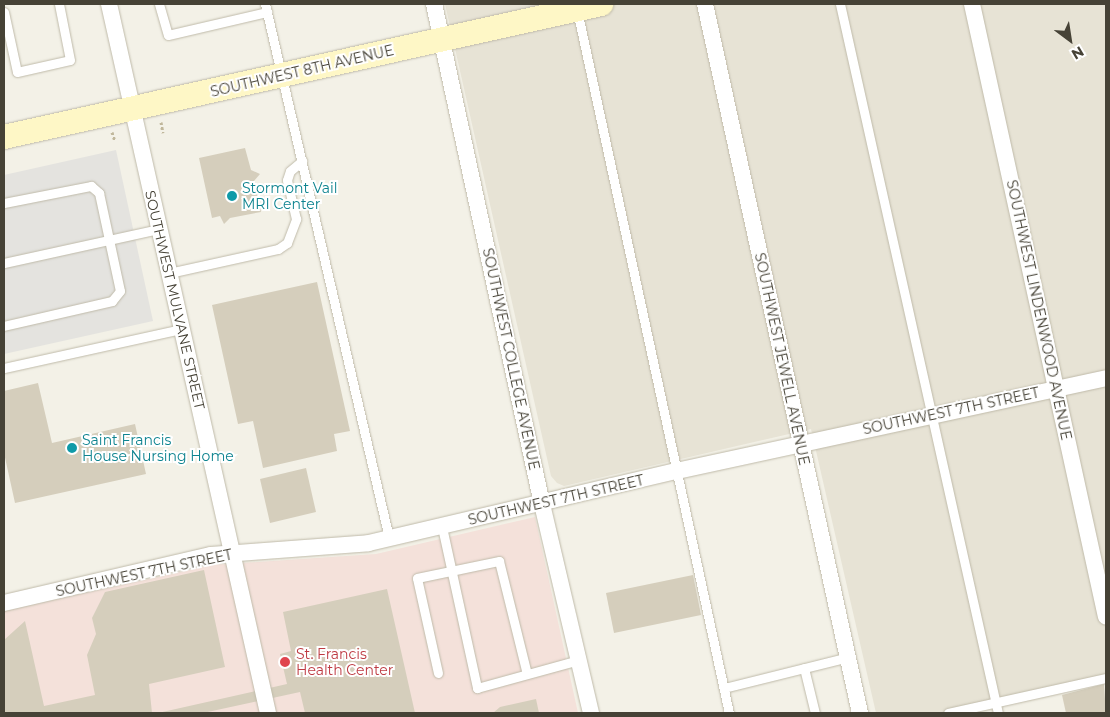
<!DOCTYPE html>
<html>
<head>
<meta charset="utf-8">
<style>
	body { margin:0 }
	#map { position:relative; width:1110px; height:717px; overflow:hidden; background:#f3f1e7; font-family:Montserrat,sans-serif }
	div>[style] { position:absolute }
	.residential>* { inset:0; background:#e7e3d5 }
	.medical>* { inset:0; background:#f4e1da }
	.parking>* { inset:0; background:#e4e3df }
	.building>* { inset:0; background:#d5cebc }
	.path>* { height:3px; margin-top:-1.5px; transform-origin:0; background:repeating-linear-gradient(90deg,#c0b79b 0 2.5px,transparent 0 5px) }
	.roads { filter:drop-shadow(0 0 1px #bfbaa9) drop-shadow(0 0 1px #bfbaa9) }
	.lane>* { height:9px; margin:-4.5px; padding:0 4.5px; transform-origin:4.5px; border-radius:4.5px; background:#fff }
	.street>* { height:16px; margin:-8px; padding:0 8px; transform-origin:8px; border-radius:8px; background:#fff }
	.secondary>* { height:24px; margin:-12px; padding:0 12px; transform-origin:12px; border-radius:12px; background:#fef7c6 }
	.dots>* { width:14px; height:14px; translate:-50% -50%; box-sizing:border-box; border:2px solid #fff; border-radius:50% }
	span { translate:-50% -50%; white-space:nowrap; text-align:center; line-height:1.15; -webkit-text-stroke:4px #fff; paint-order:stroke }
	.street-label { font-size:14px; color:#464236 }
	.culture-label { font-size:14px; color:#0d838f }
	.left { translate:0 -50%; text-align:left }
	.health-label { font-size:14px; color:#be3a42 }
	.frame { position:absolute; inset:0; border:5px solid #464236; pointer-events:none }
	.north { position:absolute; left:1045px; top:15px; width:50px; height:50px; -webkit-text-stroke:4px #fff; paint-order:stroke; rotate:149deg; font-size:14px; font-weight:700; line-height:20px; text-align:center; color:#464236 }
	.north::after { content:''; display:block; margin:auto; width:18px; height:22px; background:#464236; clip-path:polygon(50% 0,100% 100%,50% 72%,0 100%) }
</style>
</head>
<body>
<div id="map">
	<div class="residential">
		<i style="clip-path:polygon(445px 4px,1106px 4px,1106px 675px,998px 699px,984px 710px,969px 713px,876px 713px,811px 429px,564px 486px,557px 483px,551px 476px)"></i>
	</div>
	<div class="medical">
		<i style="clip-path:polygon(535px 517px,578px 713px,4px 713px,4px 611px,211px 565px,376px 554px)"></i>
	</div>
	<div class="parking">
		<i style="clip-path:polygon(116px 150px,153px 321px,4px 354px,4px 175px)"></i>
	</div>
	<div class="building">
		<i style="clip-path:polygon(245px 148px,251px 170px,260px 174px,254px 181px,261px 212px,230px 218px,224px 224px,220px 216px,212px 218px,199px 158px)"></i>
		<i style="clip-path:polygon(317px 282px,350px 431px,334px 434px,337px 451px,263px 468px,253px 421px,238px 424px,212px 305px)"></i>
		<i style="clip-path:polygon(38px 383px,52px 443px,135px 424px,146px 474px,15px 503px,4px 453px,4px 391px)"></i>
		<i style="clip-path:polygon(306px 468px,316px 512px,270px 523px,260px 479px)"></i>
		<i style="clip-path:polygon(204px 570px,225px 667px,149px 684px,152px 713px,4px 713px,4px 640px,25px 621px,44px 706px,95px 695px,87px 655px,96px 634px,92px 618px,105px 592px)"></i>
		<i style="clip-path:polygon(693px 575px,701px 615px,614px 633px,606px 593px)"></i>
		<i style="clip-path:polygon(387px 589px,415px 713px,305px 713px,300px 692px,203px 713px,158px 713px,287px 684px,280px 654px,291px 651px,283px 612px)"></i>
		<i style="clip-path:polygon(1104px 684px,1106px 713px,1066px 713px,1062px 695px)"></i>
		<i style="clip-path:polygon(536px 699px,539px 713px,493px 713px,500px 707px)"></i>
	</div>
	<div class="path">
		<i style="left:161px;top:122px;width:11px;rotate:80deg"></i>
		<i style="left:112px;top:132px;width:9px;rotate:72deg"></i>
	</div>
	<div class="roads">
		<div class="lane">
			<i style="left:159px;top:4px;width:32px;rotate:74deg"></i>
			<i style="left:168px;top:35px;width:102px;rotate:-13.1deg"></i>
			<i style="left:265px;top:4px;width:548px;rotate:76.93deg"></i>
			<i style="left:840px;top:4px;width:726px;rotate:77.44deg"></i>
			<i style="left:577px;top:10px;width:719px;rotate:77.8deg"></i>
			<i style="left:4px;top:12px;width:61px;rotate:77.8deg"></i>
			<i style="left:17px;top:72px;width:54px;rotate:-12.8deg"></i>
			<i style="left:70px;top:60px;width:57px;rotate:-101.1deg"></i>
			<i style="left:4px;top:203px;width:89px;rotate:-11.1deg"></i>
			<i style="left:91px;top:186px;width:11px;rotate:41deg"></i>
			<i style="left:99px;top:193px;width:100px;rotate:77.9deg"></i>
			<i style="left:120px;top:291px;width:13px;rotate:129deg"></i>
			<i style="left:112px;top:301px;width:111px;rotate:167deg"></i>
			<i style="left:4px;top:263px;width:159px;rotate:-12.4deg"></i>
			<i style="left:169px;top:273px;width:112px;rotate:-12.4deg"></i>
			<i style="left:278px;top:249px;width:11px;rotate:-34deg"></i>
			<i style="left:287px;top:243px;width:26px;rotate:-69deg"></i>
			<i style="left:296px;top:219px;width:40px;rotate:-103deg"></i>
			<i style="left:287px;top:180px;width:9px;rotate:-72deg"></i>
			<i style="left:290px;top:171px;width:16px;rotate:-40deg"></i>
			<i style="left:4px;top:368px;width:182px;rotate:-12.4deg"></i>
			<i style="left:442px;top:527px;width:165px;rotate:77.7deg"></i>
			<i style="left:477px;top:688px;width:106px;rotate:-15.4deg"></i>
			<i style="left:804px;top:668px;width:46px;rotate:76.3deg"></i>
			<i style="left:438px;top:673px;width:97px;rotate:-102.5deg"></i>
			<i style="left:417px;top:578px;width:84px;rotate:-11.7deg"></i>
			<i style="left:499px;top:561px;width:116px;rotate:76.1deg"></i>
			<i style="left:724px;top:688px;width:128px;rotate:-14deg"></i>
			<i style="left:948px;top:713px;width:162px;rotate:-12.5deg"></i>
		</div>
		<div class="street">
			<i style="left:109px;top:4px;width:727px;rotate:77.36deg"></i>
			<i style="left:434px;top:4px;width:512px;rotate:77.81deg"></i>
			<i style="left:542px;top:504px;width:215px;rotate:76.8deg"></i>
			<i style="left:705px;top:4px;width:726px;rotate:77.67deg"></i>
			<i style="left:972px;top:4px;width:627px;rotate:77.67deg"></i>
			<i style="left:4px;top:603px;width:212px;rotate:-13.1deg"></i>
			<i style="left:211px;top:555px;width:158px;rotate:-4.3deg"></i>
			<i style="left:369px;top:543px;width:316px;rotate:-13.2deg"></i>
			<i style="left:677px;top:471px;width:439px;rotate:-12.2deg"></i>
		</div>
		<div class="secondary">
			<i style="left:4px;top:137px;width:612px;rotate:-12.56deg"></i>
		</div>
	</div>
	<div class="dots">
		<i style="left:232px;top:196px;background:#0f9aa8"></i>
		<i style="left:72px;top:448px;background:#0f9aa8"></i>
		<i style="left:285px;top:662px;background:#e0444e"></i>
	</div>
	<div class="street-label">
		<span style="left:302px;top:71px;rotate:-13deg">SOUTHWEST 8TH AVENUE</span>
		<span style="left:175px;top:300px;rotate:77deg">SOUTHWEST MULVANE STREET</span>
		<span style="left:1039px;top:310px;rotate:78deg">SOUTHWEST LINDENWOOD AVENUE</span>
		<span style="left:511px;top:359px;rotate:78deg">SOUTHWEST COLLEGE AVENUE</span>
		<span style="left:782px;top:359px;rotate:78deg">SOUTHWEST JEWELL AVENUE</span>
		<span style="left:951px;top:411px;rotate:-12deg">SOUTHWEST 7TH STREET</span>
		<span style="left:556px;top:500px;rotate:-13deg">SOUTHWEST 7TH STREET</span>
		<span style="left:144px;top:573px;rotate:-12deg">SOUTHWEST 7TH STREET</span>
	</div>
	<div class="culture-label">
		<span class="left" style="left:242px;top:196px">Stormont Vail<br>MRI Center</span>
		<span class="left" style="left:82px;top:448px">Saint Francis<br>House Nursing Home</span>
	</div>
	<div class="health-label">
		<span class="left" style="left:296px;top:662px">St. Francis<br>Health Center</span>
	</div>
	<div class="frame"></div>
	<div class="north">N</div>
</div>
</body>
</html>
